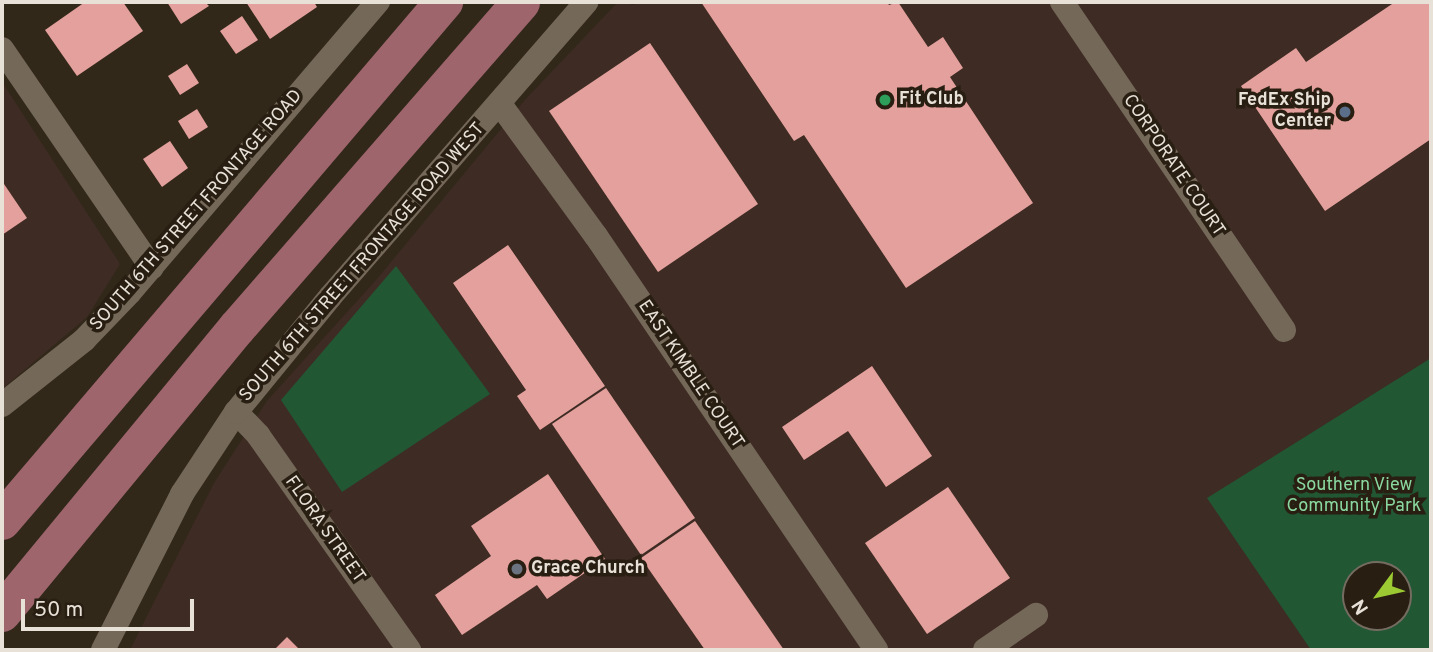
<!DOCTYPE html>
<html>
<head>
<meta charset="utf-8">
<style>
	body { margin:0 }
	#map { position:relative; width:1433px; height:652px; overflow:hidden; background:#32281a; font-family:Overpass,sans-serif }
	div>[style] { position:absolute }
	.commercial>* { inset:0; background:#3e2c24 }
	.green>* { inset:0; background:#225734 }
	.building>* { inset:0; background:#e4a09c }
	.minor>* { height:24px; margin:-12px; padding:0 12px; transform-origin:12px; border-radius:12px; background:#746859 }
	.primary>* { height:38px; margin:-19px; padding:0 19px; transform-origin:19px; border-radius:19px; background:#9e656d }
	.dots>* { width:19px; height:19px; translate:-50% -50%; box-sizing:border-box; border:4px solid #281e11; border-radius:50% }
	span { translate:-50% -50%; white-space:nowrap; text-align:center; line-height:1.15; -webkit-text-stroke:7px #281e11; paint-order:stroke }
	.poi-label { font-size:18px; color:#e8e1d8; font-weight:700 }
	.left { translate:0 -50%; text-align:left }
	.right { translate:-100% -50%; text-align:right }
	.street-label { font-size:18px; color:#e8e1d8 }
	.park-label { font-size:18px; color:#8ad8a0 }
	.frame { position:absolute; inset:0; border:4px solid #e8e1d8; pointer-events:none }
	.north { position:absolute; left:1342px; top:561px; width:70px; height:70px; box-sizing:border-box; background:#281e11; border:2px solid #756c61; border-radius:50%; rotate:237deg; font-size:19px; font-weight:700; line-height:28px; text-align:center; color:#e8e1d8 }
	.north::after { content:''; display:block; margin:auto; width:24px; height:32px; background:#9cca32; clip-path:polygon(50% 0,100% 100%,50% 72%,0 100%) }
	.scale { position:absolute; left:21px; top:599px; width:173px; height:32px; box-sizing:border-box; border:4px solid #e8e1d8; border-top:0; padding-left:9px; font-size:21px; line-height:24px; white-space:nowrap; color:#e8e1d8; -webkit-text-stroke:5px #281e11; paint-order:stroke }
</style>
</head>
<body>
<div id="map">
	<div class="commercial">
		<i style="clip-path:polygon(618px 2px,634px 5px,637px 2px,1431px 2px,1431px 358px,1208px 498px,1311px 650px,130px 650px,214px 483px,267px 401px,377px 279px,525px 100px)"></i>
		<i style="clip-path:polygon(2px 82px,120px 264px,87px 317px,2px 389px)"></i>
	</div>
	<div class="green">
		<i style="clip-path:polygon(396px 266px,490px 394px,342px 492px,281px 400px)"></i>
		<i style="clip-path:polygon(evenodd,1431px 358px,1431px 650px,1311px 650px,1207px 498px,1431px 358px,1356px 575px,1398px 575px,1398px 617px,1356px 617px,1356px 575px)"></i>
	</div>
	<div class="building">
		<i style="clip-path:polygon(85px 2px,123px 2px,143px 31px,77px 76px,45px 30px)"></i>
		<i style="clip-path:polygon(167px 2px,205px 2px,209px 6px,181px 24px)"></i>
		<i style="clip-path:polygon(246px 2px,314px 2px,317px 7px,270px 39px)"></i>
		<i style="clip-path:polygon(701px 2px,887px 2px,889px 5px,898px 2px,928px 47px,943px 37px,963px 68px,950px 77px,1033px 203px,906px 288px,804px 135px,794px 141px)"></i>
		<i style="clip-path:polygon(1395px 2px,1431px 2px,1431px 139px,1325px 211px,1241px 86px,1296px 48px,1306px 62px)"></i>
		<i style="clip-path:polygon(242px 16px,258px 40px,236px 54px,220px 31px)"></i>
		<i style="clip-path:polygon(650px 43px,758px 204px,658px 272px,549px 111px)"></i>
		<i style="clip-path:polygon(187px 64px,199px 83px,180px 95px,168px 76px)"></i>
		<i style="clip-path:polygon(197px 109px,208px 127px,189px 139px,178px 121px)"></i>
		<i style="clip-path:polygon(170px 141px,188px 168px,162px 187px,143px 159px)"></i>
		<i style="clip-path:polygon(2px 181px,27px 218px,2px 235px)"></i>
		<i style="clip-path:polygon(508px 245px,605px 386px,540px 430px,517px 396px,526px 390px,453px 283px)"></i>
		<i style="clip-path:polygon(872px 366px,932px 456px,886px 487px,848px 431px,804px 460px,782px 427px)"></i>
		<i style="clip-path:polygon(606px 388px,695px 518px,641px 555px,552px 424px)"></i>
		<i style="clip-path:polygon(548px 474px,605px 559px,547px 599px,537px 585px,462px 635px,435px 595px,491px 556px,471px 526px)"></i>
		<i style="clip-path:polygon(948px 487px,1010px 578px,927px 634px,865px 543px)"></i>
		<i style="clip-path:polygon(695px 521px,784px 650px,705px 650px,641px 558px)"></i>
		<i style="clip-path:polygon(287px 637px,300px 650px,274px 650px)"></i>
	</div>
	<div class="minor">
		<i style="left:1062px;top:2px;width:396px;rotate:55.9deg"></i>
		<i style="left:2px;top:49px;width:265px;rotate:55.6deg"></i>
		<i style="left:500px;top:104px;width:163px;rotate:54deg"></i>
		<i style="left:596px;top:236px;width:500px;rotate:55.9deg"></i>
		<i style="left:2px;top:405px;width:105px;rotate:-38.4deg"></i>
		<i style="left:84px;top:340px;width:66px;rotate:-46.2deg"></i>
		<i style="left:130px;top:292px;width:382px;rotate:-49.5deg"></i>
		<i style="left:236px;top:412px;width:32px;rotate:46deg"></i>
		<i style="left:258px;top:435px;width:263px;rotate:54.9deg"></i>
		<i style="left:103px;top:650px;width:175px;rotate:-63.1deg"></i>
		<i style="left:182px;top:494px;width:98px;rotate:-56.6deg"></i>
		<i style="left:236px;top:412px;width:149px;rotate:-50.7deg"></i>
		<i style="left:330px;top:297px;width:391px;rotate:-49deg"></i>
		<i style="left:985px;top:650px;width:62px;rotate:-34.5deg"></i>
	</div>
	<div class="primary">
		<i style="left:2px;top:521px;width:682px;rotate:-49.58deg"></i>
		<i style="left:2px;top:613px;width:369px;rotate:-50.5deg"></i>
		<i style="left:237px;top:328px;width:432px;rotate:-48.9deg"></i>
	</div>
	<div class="dots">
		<i style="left:885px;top:100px;background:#2e9e5b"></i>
		<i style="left:1345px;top:112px;background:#5c6f8a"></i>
		<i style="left:517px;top:569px;background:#6b7280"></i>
	</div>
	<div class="poi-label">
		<span class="left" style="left:899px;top:100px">Fit Club</span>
		<span class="right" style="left:1331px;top:112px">FedEx Ship<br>Center</span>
		<span class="left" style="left:531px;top:569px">Grace Church</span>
	</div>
	<div class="street-label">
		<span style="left:1173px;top:166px;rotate:56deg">CORPORATE COURT</span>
		<span style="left:197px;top:211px;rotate:-49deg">SOUTH 6TH STREET FRONTAGE ROAD</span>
		<span style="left:363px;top:263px;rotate:-49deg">SOUTH 6TH STREET FRONTAGE ROAD WEST</span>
		<span style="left:690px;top:375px;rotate:56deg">EAST KIMBLE COURT</span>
		<span style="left:324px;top:530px;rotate:55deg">FLORA STREET</span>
	</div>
	<div class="park-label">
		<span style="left:1354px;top:497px">Southern View<br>Community Park</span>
	</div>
	<div class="frame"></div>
	<div class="north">N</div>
	<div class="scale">50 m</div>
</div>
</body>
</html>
